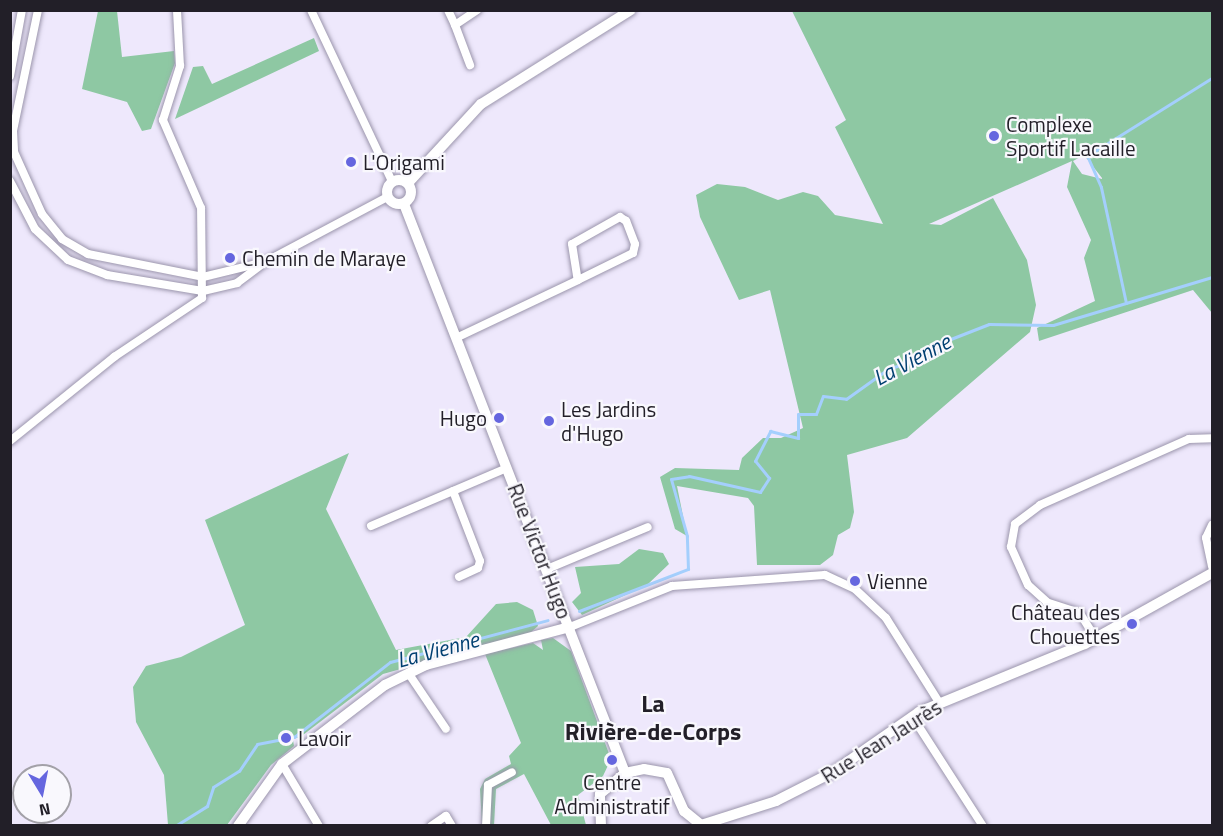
<!DOCTYPE html>
<html>
<head>
<meta charset="utf-8">
<style>
	body { margin:0 }
	#map { position:relative; width:1223px; height:836px; overflow:hidden; background:#eee8fc; font-family:"Titillium Web",sans-serif }
	div>[style] { position:absolute }
	.green>* { inset:0; background:#8ec8a3 }
	.stream>* { height:3px; margin:-1.5px; padding:0 1.5px; transform-origin:1.5px; border-radius:1.5px; background:#a4cffd }
	.roads { filter:drop-shadow(0 0 2px #9b95ac) drop-shadow(0 0 2px #9b95ac) }
	.minor>* { height:8px; margin:-4px; padding:0 4px; transform-origin:4px; border-radius:4px; background:#fff }
	.tertiary>* { height:10px; margin:-5px; padding:0 5px; transform-origin:5px; border-radius:5px; background:#fff }
	.tertiary>.ring { margin:-5px; padding:0; box-sizing:content-box; background:none; border:10px solid #fff; border-radius:50% }
	.dots>* { width:16px; height:16px; translate:-50% -50%; box-sizing:border-box; border:3px solid #f9f8fd; border-radius:50% }
	span { translate:-50% -50%; white-space:nowrap; text-align:center; line-height:1.15; -webkit-text-stroke:4.5px #f9f8fd; paint-order:stroke }
	.poi-label { font-size:21px; color:#221f28 }
	.left { translate:0 -50%; text-align:left }
	.right { translate:-100% -50%; text-align:right }
	.street-label { font-size:21px; color:#221f28 }
	.water-label { font-size:22px; color:#003f71; font-style:italic }
	.quarter-label { font-size:24px; color:#221f28; font-weight:700 }
	.frame { position:absolute; inset:0; border:12px solid #221f28; pointer-events:none }
	.north { position:absolute; left:12px; top:764px; width:60px; height:60px; box-sizing:border-box; background:#f9f8fd; border:2px solid #a3a1a8; border-radius:50%; rotate:170deg; font-size:16px; font-weight:700; line-height:24px; text-align:center; color:#221f28 }
	.north::after { content:''; display:block; margin:auto; width:21px; height:27px; background:#6566df; clip-path:polygon(50% 0,100% 100%,50% 72%,0 100%) }
</style>
</head>
<body>
<div id="map">
	<div class="green">
		<i style="clip-path:polygon(98px 11px,117px 11px,122px 57px,174px 51px,175px 63px,151px 129px,142px 131px,127px 102px,82px 89px)"></i>
		<i style="clip-path:polygon(evenodd,792px 11px,1212px 11px,1212px 313px,1193px 290px,1039px 341px,1037px 328px,1095px 301px,1084px 258px,1091px 240px,1067px 187px,1072px 161px,929px 224px,941px 225px,993px 198px,1027px 260px,1036px 305px,1030px 332px,907px 438px,847px 455px,854px 512px,850px 528px,838px 535px,833px 555px,820px 565px,757px 565px,754px 506px,748px 498px,677px 486px,687px 536px,675px 529px,660px 477px,675px 468px,739px 470px,742px 458px,763px 438px,781px 438px,803px 428px,770px 290px,739px 300px,700px 217px,696px 195px,717px 184px,745px 187px,778px 200px,803px 192px,818px 196px,835px 215px,883px 224px,835px 127px,846px 120px,792px 11px,1084px 155px,1102px 178px,1102px 179px,1082px 174px,1073px 161px,1084px 155px)"></i>
		<i style="clip-path:polygon(314px 38px,319px 51px,175px 119px,193px 67px,203px 66px,212px 84px)"></i>
		<i style="clip-path:polygon(349px 453px,326px 509px,396px 650px,466px 637px,496px 604px,517px 602px,533px 610px,538px 626px,530px 633px,383px 674px,299px 738px,280px 735px,281px 743px,293px 740px,294px 746px,271px 765px,227px 825px,168px 825px,164px 775px,136px 722px,133px 687px,146px 666px,181px 657px,245px 625px,205px 520px)"></i>
		<i style="clip-path:polygon(639px 549px,663px 553px,669px 564px,647px 585px,582px 615px,572px 602px,581px 593px,575px 567px,619px 564px)"></i>
		<i style="clip-path:polygon(553px 638px,571px 651px,611px 759px,603px 776px,578px 795px,586px 825px,551px 825px,524px 774px,496px 789px,494px 825px,482px 825px,480px 789px,485px 779px,511px 764px,509px 756px,521px 743px,485px 654px,533px 643px,543px 650px,541px 640px)"></i>
	</div>
	<div class="stream">
		<i style="left:1126px;top:303px;width:119px;rotate:-102.2deg"></i>
		<i style="left:1101px;top:187px;width:34px;rotate:-114deg"></i>
		<i style="left:1087px;top:156px;width:147px;rotate:-32deg"></i>
		<i style="left:579px;top:611px;width:117px;rotate:-21.1deg"></i>
		<i style="left:688px;top:569px;width:33px;rotate:-92deg"></i>
		<i style="left:687px;top:536px;width:59px;rotate:-105.7deg"></i>
		<i style="left:671px;top:479px;width:18px;rotate:-9deg"></i>
		<i style="left:689px;top:476px;width:73px;rotate:12.7deg"></i>
		<i style="left:760px;top:492px;width:17px;rotate:-57deg"></i>
		<i style="left:769px;top:478px;width:22px;rotate:-129deg"></i>
		<i style="left:755px;top:461px;width:34px;rotate:-63deg"></i>
		<i style="left:770px;top:431px;width:29px;rotate:14deg"></i>
		<i style="left:798px;top:438px;width:24px;rotate:-90deg"></i>
		<i style="left:798px;top:414px;width:18px"></i>
		<i style="left:816px;top:414px;width:19px;rotate:-69deg"></i>
		<i style="left:823px;top:396px;width:23px;rotate:7deg"></i>
		<i style="left:846px;top:399px;width:52px;rotate:-35.5deg"></i>
		<i style="left:888px;top:369px;width:47px;rotate:-18.4deg"></i>
		<i style="left:933px;top:354px;width:21px;rotate:-43deg"></i>
		<i style="left:948px;top:340px;width:44px;rotate:-21.3deg"></i>
		<i style="left:989px;top:324px;width:64px;rotate:0.9deg"></i>
		<i style="left:1053px;top:325px;width:166px;rotate:-16.8deg"></i>
		<i style="left:175px;top:826px;width:38px;rotate:-32deg"></i>
		<i style="left:207px;top:806px;width:20px;rotate:-72deg"></i>
		<i style="left:213px;top:787px;width:31px;rotate:-32deg"></i>
		<i style="left:239px;top:771px;width:32px;rotate:-56deg"></i>
		<i style="left:257px;top:744px;width:38px;rotate:-11deg"></i>
		<i style="left:294px;top:737px;width:122px;rotate:-38deg"></i>
		<i style="left:390px;top:662px;width:163px;rotate:-14.9deg"></i>
	</div>
	<div class="roads">
		<div class="minor">
			<i style="left:38px;top:10px;width:124px;rotate:101.7deg"></i>
			<i style="left:13px;top:131px;width:21px;rotate:87deg"></i>
			<i style="left:14px;top:152px;width:68px;rotate:65.7deg"></i>
			<i style="left:42px;top:214px;width:32px;rotate:51deg"></i>
			<i style="left:62px;top:239px;width:30px;rotate:30deg"></i>
			<i style="left:88px;top:254px;width:117px;rotate:11.3deg"></i>
			<i style="left:203px;top:277px;width:64px;rotate:-13.6deg"></i>
			<i style="left:311px;top:10px;width:189px;rotate:64.7deg"></i>
			<i style="left:448px;top:10px;width:17px;rotate:65deg"></i>
			<i style="left:455px;top:25px;width:27px;rotate:-34deg"></i>
			<i style="left:455px;top:25px;width:43px;rotate:69.4deg"></i>
			<i style="left:10px;top:76px;width:67px;rotate:-79.7deg"></i>
			<i style="left:10px;top:181px;width:54px;rotate:62.5deg"></i>
			<i style="left:35px;top:229px;width:45px;rotate:43.2deg"></i>
			<i style="left:68px;top:260px;width:42px;rotate:21deg"></i>
			<i style="left:107px;top:275px;width:97px;rotate:9.5deg"></i>
			<i style="left:203px;top:291px;width:35px;rotate:-13deg"></i>
			<i style="left:237px;top:283px;width:35px;rotate:-37deg"></i>
			<i style="left:265px;top:262px;width:138px;rotate:-28deg"></i>
			<i style="left:456px;top:338px;width:135px;rotate:-25.4deg"></i>
			<i style="left:578px;top:280px;width:61px;rotate:-26.1deg"></i>
			<i style="left:633px;top:253px;width:9px;rotate:-77deg"></i>
			<i style="left:635px;top:244px;width:25px;rotate:-111deg"></i>
			<i style="left:626px;top:221px;width:7px;rotate:-146deg"></i>
			<i style="left:620px;top:217px;width:55px;rotate:150.6deg"></i>
			<i style="left:572px;top:244px;width:36px;rotate:81deg"></i>
			<i style="left:10px;top:441px;width:134px;rotate:-38.9deg"></i>
			<i style="left:114px;top:357px;width:106px;rotate:-33.8deg"></i>
			<i style="left:202px;top:298px;width:90px;rotate:-90.6deg"></i>
			<i style="left:201px;top:208px;width:96px;rotate:-113.4deg"></i>
			<i style="left:163px;top:120px;width:57px;rotate:-72.5deg"></i>
			<i style="left:180px;top:66px;width:56px;rotate:-93.1deg"></i>
			<i style="left:453px;top:491px;width:75px;rotate:68.9deg"></i>
			<i style="left:480px;top:561px;width:7px;rotate:106deg"></i>
			<i style="left:478px;top:568px;width:21px;rotate:155deg"></i>
			<i style="left:1212px;top:525px;width:14px;rotate:115deg"></i>
			<i style="left:1206px;top:538px;width:29px;rotate:78deg"></i>
			<i style="left:371px;top:526px;width:148px;rotate:-23.1deg"></i>
			<i style="left:547px;top:569px;width:109px;rotate:-22.6deg"></i>
			<i style="left:570px;top:627px;width:110px;rotate:-21.9deg"></i>
			<i style="left:672px;top:586px;width:153px;rotate:-4.1deg"></i>
			<i style="left:825px;top:575px;width:33px;rotate:25deg"></i>
			<i style="left:855px;top:589px;width:42px;rotate:43.1deg"></i>
			<i style="left:886px;top:618px;width:99px;rotate:57.8deg"></i>
			<i style="left:1096px;top:639px;width:31px;rotate:-122deg"></i>
			<i style="left:1080px;top:613px;width:35px;rotate:-162deg"></i>
			<i style="left:1047px;top:602px;width:25px;rotate:-138deg"></i>
			<i style="left:1028px;top:585px;width:42px;rotate:-114.1deg"></i>
			<i style="left:1011px;top:547px;width:23px;rotate:-80deg"></i>
			<i style="left:1015px;top:524px;width:31px;rotate:-37deg"></i>
			<i style="left:1040px;top:505px;width:163px;rotate:-23.9deg"></i>
			<i style="left:1189px;top:439px;width:23px;rotate:-2deg"></i>
			<i style="left:409px;top:674px;width:66px;rotate:56.1deg"></i>
			<i style="left:912px;top:716px;width:131px;rotate:57.2deg"></i>
			<i style="left:282px;top:764px;width:72px;rotate:59.2deg"></i>
			<i style="left:431px;top:826px;width:18px;rotate:-34deg"></i>
			<i style="left:446px;top:816px;width:12px;rotate:59deg"></i>
			<i style="left:486px;top:826px;width:41px;rotate:-87.2deg"></i>
			<i style="left:488px;top:785px;width:27px;rotate:-28deg"></i>
		</div>
		<div class="tertiary">
			<i class="ring" style="left:387px;top:180px;width:14px;height:14px"></i>
			<i style="left:408px;top:183px;width:108px;rotate:-47.3deg"></i>
			<i style="left:481px;top:104px;width:177px;rotate:-32.1deg"></i>
			<i style="left:404px;top:204px;width:610px;rotate:68.77deg"></i>
			<i style="left:238px;top:826px;width:76px;rotate:-54.6deg"></i>
			<i style="left:282px;top:764px;width:130px;rotate:-37.5deg"></i>
			<i style="left:385px;top:685px;width:46px;rotate:-26deg"></i>
			<i style="left:426px;top:665px;width:149px;rotate:-14.8deg"></i>
			<i style="left:601px;top:826px;width:32px;rotate:-92deg"></i>
			<i style="left:600px;top:794px;width:33px;rotate:-40deg"></i>
			<i style="left:625px;top:773px;width:19px;rotate:-12deg"></i>
			<i style="left:644px;top:769px;width:23px;rotate:10deg"></i>
			<i style="left:667px;top:773px;width:42px;rotate:65.9deg"></i>
			<i style="left:684px;top:811px;width:22px;rotate:39deg"></i>
			<i style="left:701px;top:825px;width:79px;rotate:-17.7deg"></i>
			<i style="left:776px;top:801px;width:64px;rotate:-27deg"></i>
			<i style="left:833px;top:772px;width:105px;rotate:-34.9deg"></i>
			<i style="left:919px;top:712px;width:179px;rotate:-22.3deg"></i>
			<i style="left:1085px;top:644px;width:145px;rotate:-29.2deg"></i>
		</div>
	</div>
	<div class="dots">
		<i style="left:994px;top:136px;background:#6566df"></i>
		<i style="left:351px;top:162px;background:#6566df"></i>
		<i style="left:230px;top:258px;background:#6566df"></i>
		<i style="left:499px;top:418px;background:#6566df"></i>
		<i style="left:549px;top:421px;background:#6566df"></i>
		<i style="left:855px;top:581px;background:#6566df"></i>
		<i style="left:1132px;top:624px;background:#6566df"></i>
		<i style="left:286px;top:738px;background:#6566df"></i>
		<i style="left:612px;top:760px;background:#6566df"></i>
	</div>
	<div class="poi-label">
		<span class="left" style="left:1006px;top:136px">Complexe<br>Sportif Lacaille</span>
		<span class="left" style="left:363px;top:162px">L'Origami</span>
		<span class="left" style="left:242px;top:258px">Chemin de Maraye</span>
		<span class="left" style="left:561px;top:421px">Les Jardins<br>d'Hugo</span>
		<span class="right" style="left:487px;top:418px">Hugo</span>
		<span class="left" style="left:867px;top:581px">Vienne</span>
		<span class="right" style="left:1120px;top:624px">Château des<br>Chouettes</span>
		<span class="left" style="left:298px;top:738px">Lavoir</span>
		<span style="left:612px;top:794px">Centre<br>Administratif</span>
	</div>
	<div class="street-label">
		<span style="left:540px;top:551px;rotate:69deg">Rue Victor Hugo</span>
		<span style="left:881px;top:741px;rotate:-32deg">Rue Jean Jaurès</span>
	</div>
	<div class="water-label">
		<span style="left:912px;top:360px;rotate:-28deg">La Vienne</span>
		<span style="left:438px;top:650px;rotate:-15deg">La Vienne</span>
	</div>
	<div class="quarter-label">
		<span style="left:653px;top:718px">La<br>Rivière-de-Corps</span>
	</div>
	<div class="frame"></div>
	<div class="north">N</div>
</div>
</body>
</html>
